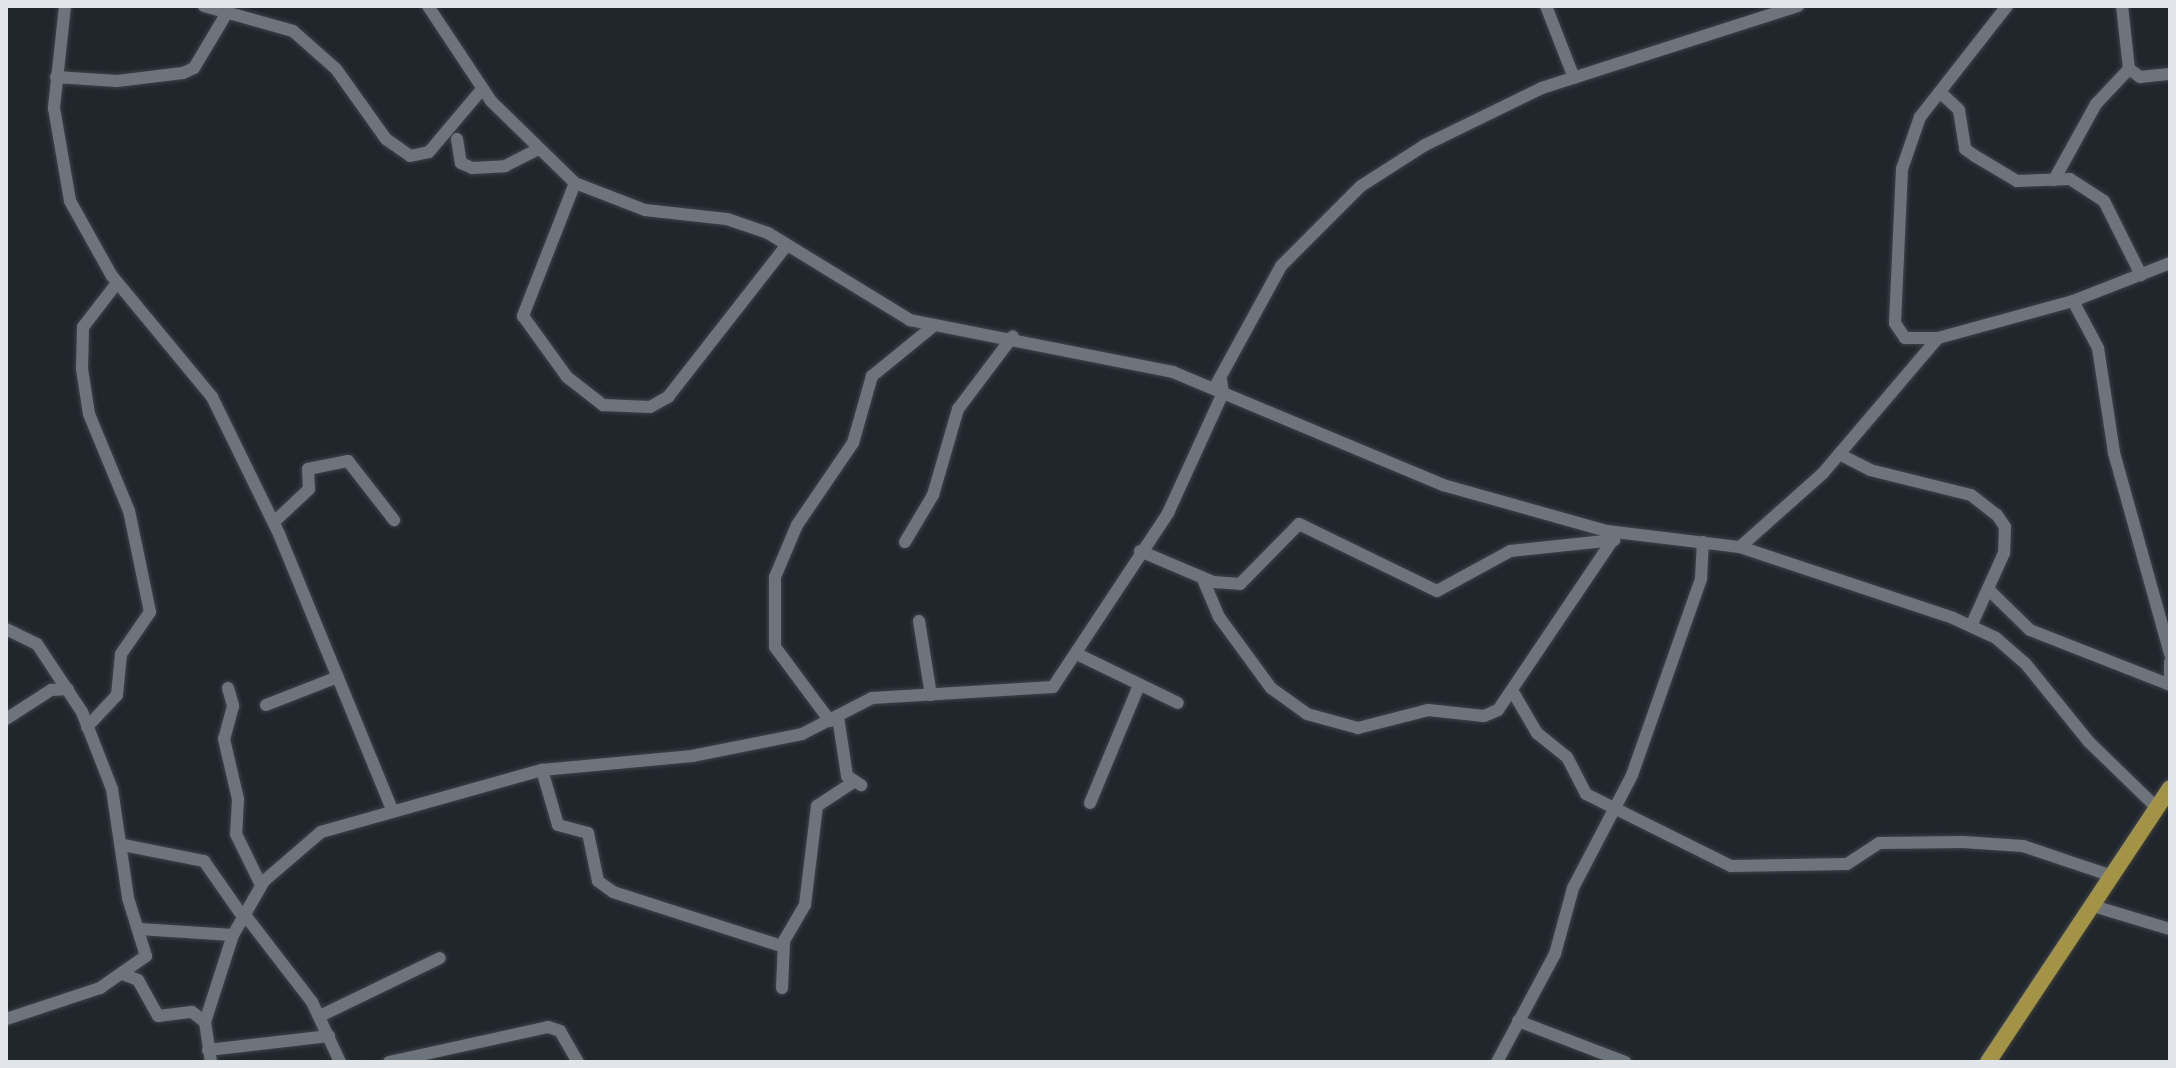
<!DOCTYPE html>
<html>
<head>
<meta charset="utf-8">
<style>
	body { margin:0 }
	#map { position:relative; width:2176px; height:1068px; overflow:hidden; background:#20262c; font-family:Montserrat,sans-serif }
	div>[style] { position:absolute }
	.roads { filter:drop-shadow(0 0 2px #3e4248) drop-shadow(0 0 2px #3e4248) }
	.minor>* { height:12px; margin:-6px; padding:0 6px; transform-origin:6px; border-radius:6px; background:#6e747c }
	.major>* { height:16px; margin:-8px; padding:0 8px; transform-origin:8px; border-radius:8px; background:#a39347 }
	span { translate:-50% -50%; white-space:nowrap; text-align:center; line-height:1.15; -webkit-text-stroke:8px #20262c; paint-order:stroke }
	.frame { position:absolute; inset:0; border:8px solid #e2e5ea; pointer-events:none }
</style>
</head>
<body>
<div id="map">
	<div class="roads">
		<div class="minor">
			<i style="left:65px;top:6px;width:103px;rotate:96.2deg"></i>
			<i style="left:54px;top:108px;width:94px;rotate:80.2deg"></i>
			<i style="left:70px;top:201px;width:86px;rotate:60.8deg"></i>
			<i style="left:112px;top:276px;width:157px;rotate:50.4deg"></i>
			<i style="left:212px;top:397px;width:153px;rotate:63.9deg"></i>
			<i style="left:279px;top:534px;width:300px;rotate:67.7deg"></i>
			<i style="left:204px;top:6px;width:92px;rotate:15.7deg"></i>
			<i style="left:293px;top:31px;width:57px;rotate:41.5deg"></i>
			<i style="left:336px;top:69px;width:86px;rotate:54.5deg"></i>
			<i style="left:386px;top:139px;width:29px;rotate:35deg"></i>
			<i style="left:410px;top:156px;width:19px;rotate:-12deg"></i>
			<i style="left:429px;top:152px;width:82px;rotate:-49.9deg"></i>
			<i style="left:428px;top:6px;width:114px;rotate:56.4deg"></i>
			<i style="left:491px;top:101px;width:117px;rotate:44.3deg"></i>
			<i style="left:575px;top:183px;width:75px;rotate:21.1deg"></i>
			<i style="left:645px;top:210px;width:82px;rotate:6.3deg"></i>
			<i style="left:727px;top:219px;width:43px;rotate:18.9deg"></i>
			<i style="left:768px;top:233px;width:167px;rotate:31.5deg"></i>
			<i style="left:910px;top:320px;width:268px;rotate:11.2deg"></i>
			<i style="left:1173px;top:372px;width:293px;rotate:22.7deg"></i>
			<i style="left:1443px;top:485px;width:170px;rotate:15.7deg"></i>
			<i style="left:1607px;top:531px;width:134px;rotate:6.9deg"></i>
			<i style="left:1740px;top:547px;width:225px;rotate:18.4deg"></i>
			<i style="left:1953px;top:618px;width:47px;rotate:24.9deg"></i>
			<i style="left:1996px;top:638px;width:38px;rotate:41deg"></i>
			<i style="left:2025px;top:663px;width:102px;rotate:51deg"></i>
			<i style="left:2089px;top:742px;width:93px;rotate:44.1deg"></i>
			<i style="left:1546px;top:6px;width:77px;rotate:68.7deg"></i>
			<i style="left:2129px;top:69px;width:14px;rotate:36deg"></i>
			<i style="left:2140px;top:77px;width:30px;rotate:-6deg"></i>
			<i style="left:56px;top:77px;width:61px;rotate:3.8deg"></i>
			<i style="left:117px;top:81px;width:66px;rotate:-6.9deg"></i>
			<i style="left:183px;top:73px;width:12px;rotate:-24deg"></i>
			<i style="left:194px;top:68px;width:61px;rotate:-59.2deg"></i>
			<i style="left:1942px;top:94px;width:23px;rotate:43deg"></i>
			<i style="left:1959px;top:110px;width:39px;rotate:81deg"></i>
			<i style="left:1965px;top:149px;width:12px;rotate:35deg"></i>
			<i style="left:1975px;top:156px;width:49px;rotate:30.8deg"></i>
			<i style="left:2017px;top:181px;width:53px;rotate:-2.2deg"></i>
			<i style="left:2070px;top:179px;width:40px;rotate:32.9deg"></i>
			<i style="left:2104px;top:201px;width:83px;rotate:63.4deg"></i>
			<i style="left:457px;top:139px;width:24px;rotate:81deg"></i>
			<i style="left:461px;top:163px;width:12px;rotate:24deg"></i>
			<i style="left:472px;top:168px;width:33px;rotate:-3deg"></i>
			<i style="left:505px;top:166px;width:35px;rotate:-27deg"></i>
			<i style="left:2054px;top:180px;width:87px;rotate:-61.1deg"></i>
			<i style="left:2096px;top:104px;width:48px;rotate:-46.7deg"></i>
			<i style="left:2129px;top:69px;width:63px;rotate:-96.3deg"></i>
			<i style="left:575px;top:183px;width:143px;rotate:111.4deg"></i>
			<i style="left:523px;top:316px;width:75px;rotate:54.2deg"></i>
			<i style="left:567px;top:377px;width:46px;rotate:37.9deg"></i>
			<i style="left:603px;top:405px;width:47px;rotate:2.4deg"></i>
			<i style="left:650px;top:407px;width:21px;rotate:-29deg"></i>
			<i style="left:668px;top:397px;width:192px;rotate:-52deg"></i>
			<i style="left:2073px;top:301px;width:53px;rotate:62deg"></i>
			<i style="left:2098px;top:348px;width:106px;rotate:81.3deg"></i>
			<i style="left:2114px;top:453px;width:209px;rotate:74.4deg"></i>
			<i style="left:1938px;top:338px;width:33px;rotate:180deg"></i>
			<i style="left:1905px;top:338px;width:18px;rotate:-124deg"></i>
			<i style="left:1895px;top:323px;width:154px;rotate:-87.4deg"></i>
			<i style="left:1902px;top:169px;width:55px;rotate:-70.9deg"></i>
			<i style="left:1920px;top:117px;width:141px;rotate:-51.9deg"></i>
			<i style="left:1217px;top:383px;width:133px;rotate:-61.3deg"></i>
			<i style="left:1281px;top:266px;width:113px;rotate:-45deg"></i>
			<i style="left:1361px;top:186px;width:76px;rotate:-32.6deg"></i>
			<i style="left:1425px;top:145px;width:130px;rotate:-26deg"></i>
			<i style="left:1542px;top:88px;width:269px;rotate:-17.8deg"></i>
			<i style="left:1839px;top:454px;width:35px;rotate:27deg"></i>
			<i style="left:1870px;top:470px;width:104px;rotate:13.9deg"></i>
			<i style="left:1971px;top:495px;width:33px;rotate:38deg"></i>
			<i style="left:1997px;top:515px;width:14px;rotate:56deg"></i>
			<i style="left:2005px;top:527px;width:26px;rotate:92deg"></i>
			<i style="left:2004px;top:553px;width:80px;rotate:114.3deg"></i>
			<i style="left:274px;top:522px;width:48px;rotate:-43.3deg"></i>
			<i style="left:309px;top:489px;width:20px;rotate:-93deg"></i>
			<i style="left:308px;top:469px;width:41px;rotate:-11.3deg"></i>
			<i style="left:348px;top:461px;width:75px;rotate:52.1deg"></i>
			<i style="left:905px;top:542px;width:55px;rotate:-59.2deg"></i>
			<i style="left:933px;top:495px;width:90px;rotate:-73.8deg"></i>
			<i style="left:958px;top:409px;width:91px;rotate:-53deg"></i>
			<i style="left:1740px;top:547px;width:111px;rotate:-41.7deg"></i>
			<i style="left:1823px;top:473px;width:177px;rotate:-49.6deg"></i>
			<i style="left:1938px;top:338px;width:140px;rotate:-15.3deg"></i>
			<i style="left:2073px;top:301px;width:104px;rotate:-21.4deg"></i>
			<i style="left:1140px;top:551px;width:79px;rotate:23deg"></i>
			<i style="left:1213px;top:582px;width:27px;rotate:4deg"></i>
			<i style="left:1240px;top:584px;width:84px;rotate:-45.5deg"></i>
			<i style="left:1299px;top:524px;width:153px;rotate:25.9deg"></i>
			<i style="left:1437px;top:591px;width:83px;rotate:-28.7deg"></i>
			<i style="left:1510px;top:551px;width:105px;rotate:-6deg"></i>
			<i style="left:1202px;top:577px;width:43px;rotate:67deg"></i>
			<i style="left:1219px;top:617px;width:88px;rotate:53.8deg"></i>
			<i style="left:1271px;top:688px;width:44px;rotate:35.8deg"></i>
			<i style="left:1307px;top:714px;width:53px;rotate:15.4deg"></i>
			<i style="left:1358px;top:728px;width:72px;rotate:-14.4deg"></i>
			<i style="left:1428px;top:710px;width:56px;rotate:6.1deg"></i>
			<i style="left:1484px;top:716px;width:15px;rotate:-23deg"></i>
			<i style="left:1498px;top:710px;width:204px;rotate:-56deg"></i>
			<i style="left:1991px;top:592px;width:54px;rotate:44.3deg"></i>
			<i style="left:2030px;top:630px;width:150px;rotate:21.4deg"></i>
			<i style="left:919px;top:621px;width:75px;rotate:80.8deg"></i>
			<i style="left:6px;top:629px;width:34px;rotate:26deg"></i>
			<i style="left:37px;top:644px;width:82px;rotate:56.5deg"></i>
			<i style="left:82px;top:712px;width:83px;rotate:68.7deg"></i>
			<i style="left:112px;top:789px;width:110px;rotate:81.6deg"></i>
			<i style="left:128px;top:898px;width:61px;rotate:72.8deg"></i>
			<i style="left:146px;top:956px;width:56px;rotate:145.2deg"></i>
			<i style="left:100px;top:988px;width:99px;rotate:161.7deg"></i>
			<i style="left:1077px;top:654px;width:112px;rotate:25.9deg"></i>
			<i style="left:2170px;top:662px;width:16px;rotate:90deg"></i>
			<i style="left:228px;top:688px;width:19px;rotate:74deg"></i>
			<i style="left:233px;top:706px;width:34px;rotate:105deg"></i>
			<i style="left:224px;top:739px;width:62px;rotate:76.9deg"></i>
			<i style="left:238px;top:799px;width:35px;rotate:93deg"></i>
			<i style="left:236px;top:834px;width:57px;rotate:63.9deg"></i>
			<i style="left:1513px;top:692px;width:48px;rotate:59.7deg"></i>
			<i style="left:1537px;top:733px;width:38px;rotate:39deg"></i>
			<i style="left:1567px;top:757px;width:42px;rotate:62.8deg"></i>
			<i style="left:1586px;top:794px;width:162px;rotate:26.4deg"></i>
			<i style="left:1731px;top:866px;width:116px;rotate:-1deg"></i>
			<i style="left:1847px;top:864px;width:38px;rotate:-33deg"></i>
			<i style="left:1879px;top:843px;width:84px;rotate:-0.7deg"></i>
			<i style="left:1963px;top:842px;width:60px;rotate:3.8deg"></i>
			<i style="left:2023px;top:846px;width:91px;rotate:18.6deg"></i>
			<i style="left:266px;top:705px;width:77px;rotate:-21.3deg"></i>
			<i style="left:838px;top:717px;width:60px;rotate:81.3deg"></i>
			<i style="left:847px;top:776px;width:17px;rotate:33deg"></i>
			<i style="left:6px;top:719px;width:54px;rotate:-32.8deg"></i>
			<i style="left:51px;top:690px;width:17px;rotate:-3deg"></i>
			<i style="left:830px;top:721px;width:92px;rotate:-126.6deg"></i>
			<i style="left:775px;top:647px;width:70px;rotate:-90deg"></i>
			<i style="left:775px;top:577px;width:56px;rotate:-67.1deg"></i>
			<i style="left:797px;top:525px;width:99px;rotate:-55.7deg"></i>
			<i style="left:853px;top:443px;width:70px;rotate:-74.2deg"></i>
			<i style="left:872px;top:376px;width:77px;rotate:-39.2deg"></i>
			<i style="left:87px;top:727px;width:44px;rotate:-46.8deg"></i>
			<i style="left:117px;top:695px;width:41px;rotate:-84.4deg"></i>
			<i style="left:121px;top:654px;width:51px;rotate:-55.4deg"></i>
			<i style="left:150px;top:612px;width:103px;rotate:-101.7deg"></i>
			<i style="left:129px;top:511px;width:105px;rotate:-112.4deg"></i>
			<i style="left:89px;top:414px;width:46px;rotate:-98.8deg"></i>
			<i style="left:82px;top:369px;width:42px;rotate:-88.6deg"></i>
			<i style="left:83px;top:327px;width:56px;rotate:-52.3deg"></i>
			<i style="left:542px;top:770px;width:57px;rotate:73.8deg"></i>
			<i style="left:558px;top:825px;width:31px;rotate:15deg"></i>
			<i style="left:588px;top:833px;width:49px;rotate:78.2deg"></i>
			<i style="left:598px;top:881px;width:19px;rotate:36deg"></i>
			<i style="left:613px;top:892px;width:176px;rotate:17.8deg"></i>
			<i style="left:781px;top:946px;width:48px;rotate:-59.7deg"></i>
			<i style="left:805px;top:905px;width:100px;rotate:-83.1deg"></i>
			<i style="left:817px;top:806px;width:45px;rotate:-33.3deg"></i>
			<i style="left:1090px;top:803px;width:128px;rotate:-67.4deg"></i>
			<i style="left:123px;top:845px;width:83px;rotate:11.2deg"></i>
			<i style="left:204px;top:861px;width:68px;rotate:55.1deg"></i>
			<i style="left:2090px;top:905px;width:84px;rotate:16.7deg"></i>
			<i style="left:245px;top:915px;width:110px;rotate:52.4deg"></i>
			<i style="left:312px;top:1002px;width:66px;rotate:65deg"></i>
			<i style="left:139px;top:929px;width:94px;rotate:3.7deg"></i>
			<i style="left:125px;top:975px;width:14px;rotate:21deg"></i>
			<i style="left:138px;top:980px;width:41px;rotate:60.9deg"></i>
			<i style="left:158px;top:1016px;width:34px;rotate:-7deg"></i>
			<i style="left:192px;top:1012px;width:16px;rotate:38deg"></i>
			<i style="left:782px;top:988px;width:45px;rotate:-87.5deg"></i>
			<i style="left:320px;top:1016px;width:133px;rotate:-25.8deg"></i>
			<i style="left:1518px;top:1021px;width:115px;rotate:21deg"></i>
			<i style="left:208px;top:1050px;width:122px;rotate:-6.6deg"></i>
			<i style="left:211px;top:1062px;width:40px;rotate:-98.5deg"></i>
			<i style="left:205px;top:1022px;width:91px;rotate:-72.2deg"></i>
			<i style="left:233px;top:935px;width:62px;rotate:-60.1deg"></i>
			<i style="left:264px;top:881px;width:75px;rotate:-40.7deg"></i>
			<i style="left:321px;top:832px;width:230px;rotate:-15.7deg"></i>
			<i style="left:542px;top:770px;width:151px;rotate:-5.3deg"></i>
			<i style="left:692px;top:756px;width:112px;rotate:-11.3deg"></i>
			<i style="left:802px;top:734px;width:79px;rotate:-27.2deg"></i>
			<i style="left:872px;top:698px;width:181px;rotate:-3.5deg"></i>
			<i style="left:1053px;top:687px;width:209px;rotate:-56.5deg"></i>
			<i style="left:1168px;top:513px;width:132px;rotate:-65.4deg"></i>
			<i style="left:1223px;top:393px;width:13px;rotate:-99deg"></i>
			<i style="left:389px;top:1062px;width:163px;rotate:-12.4deg"></i>
			<i style="left:548px;top:1027px;width:13px;rotate:18deg"></i>
			<i style="left:560px;top:1031px;width:36px;rotate:60deg"></i>
			<i style="left:1497px;top:1062px;width:123px;rotate:-61.8deg"></i>
			<i style="left:1555px;top:954px;width:68px;rotate:-74.7deg"></i>
			<i style="left:1573px;top:888px;width:127px;rotate:-62.4deg"></i>
			<i style="left:1632px;top:775px;width:208px;rotate:-70.6deg"></i>
			<i style="left:1701px;top:579px;width:37px;rotate:-87deg"></i>
		</div>
		<div class="major">
			<i style="left:1988px;top:1062px;width:329px;rotate:-56.4deg"></i>
		</div>
	</div>
	<div class="frame"></div>
</div>
</body>
</html>
